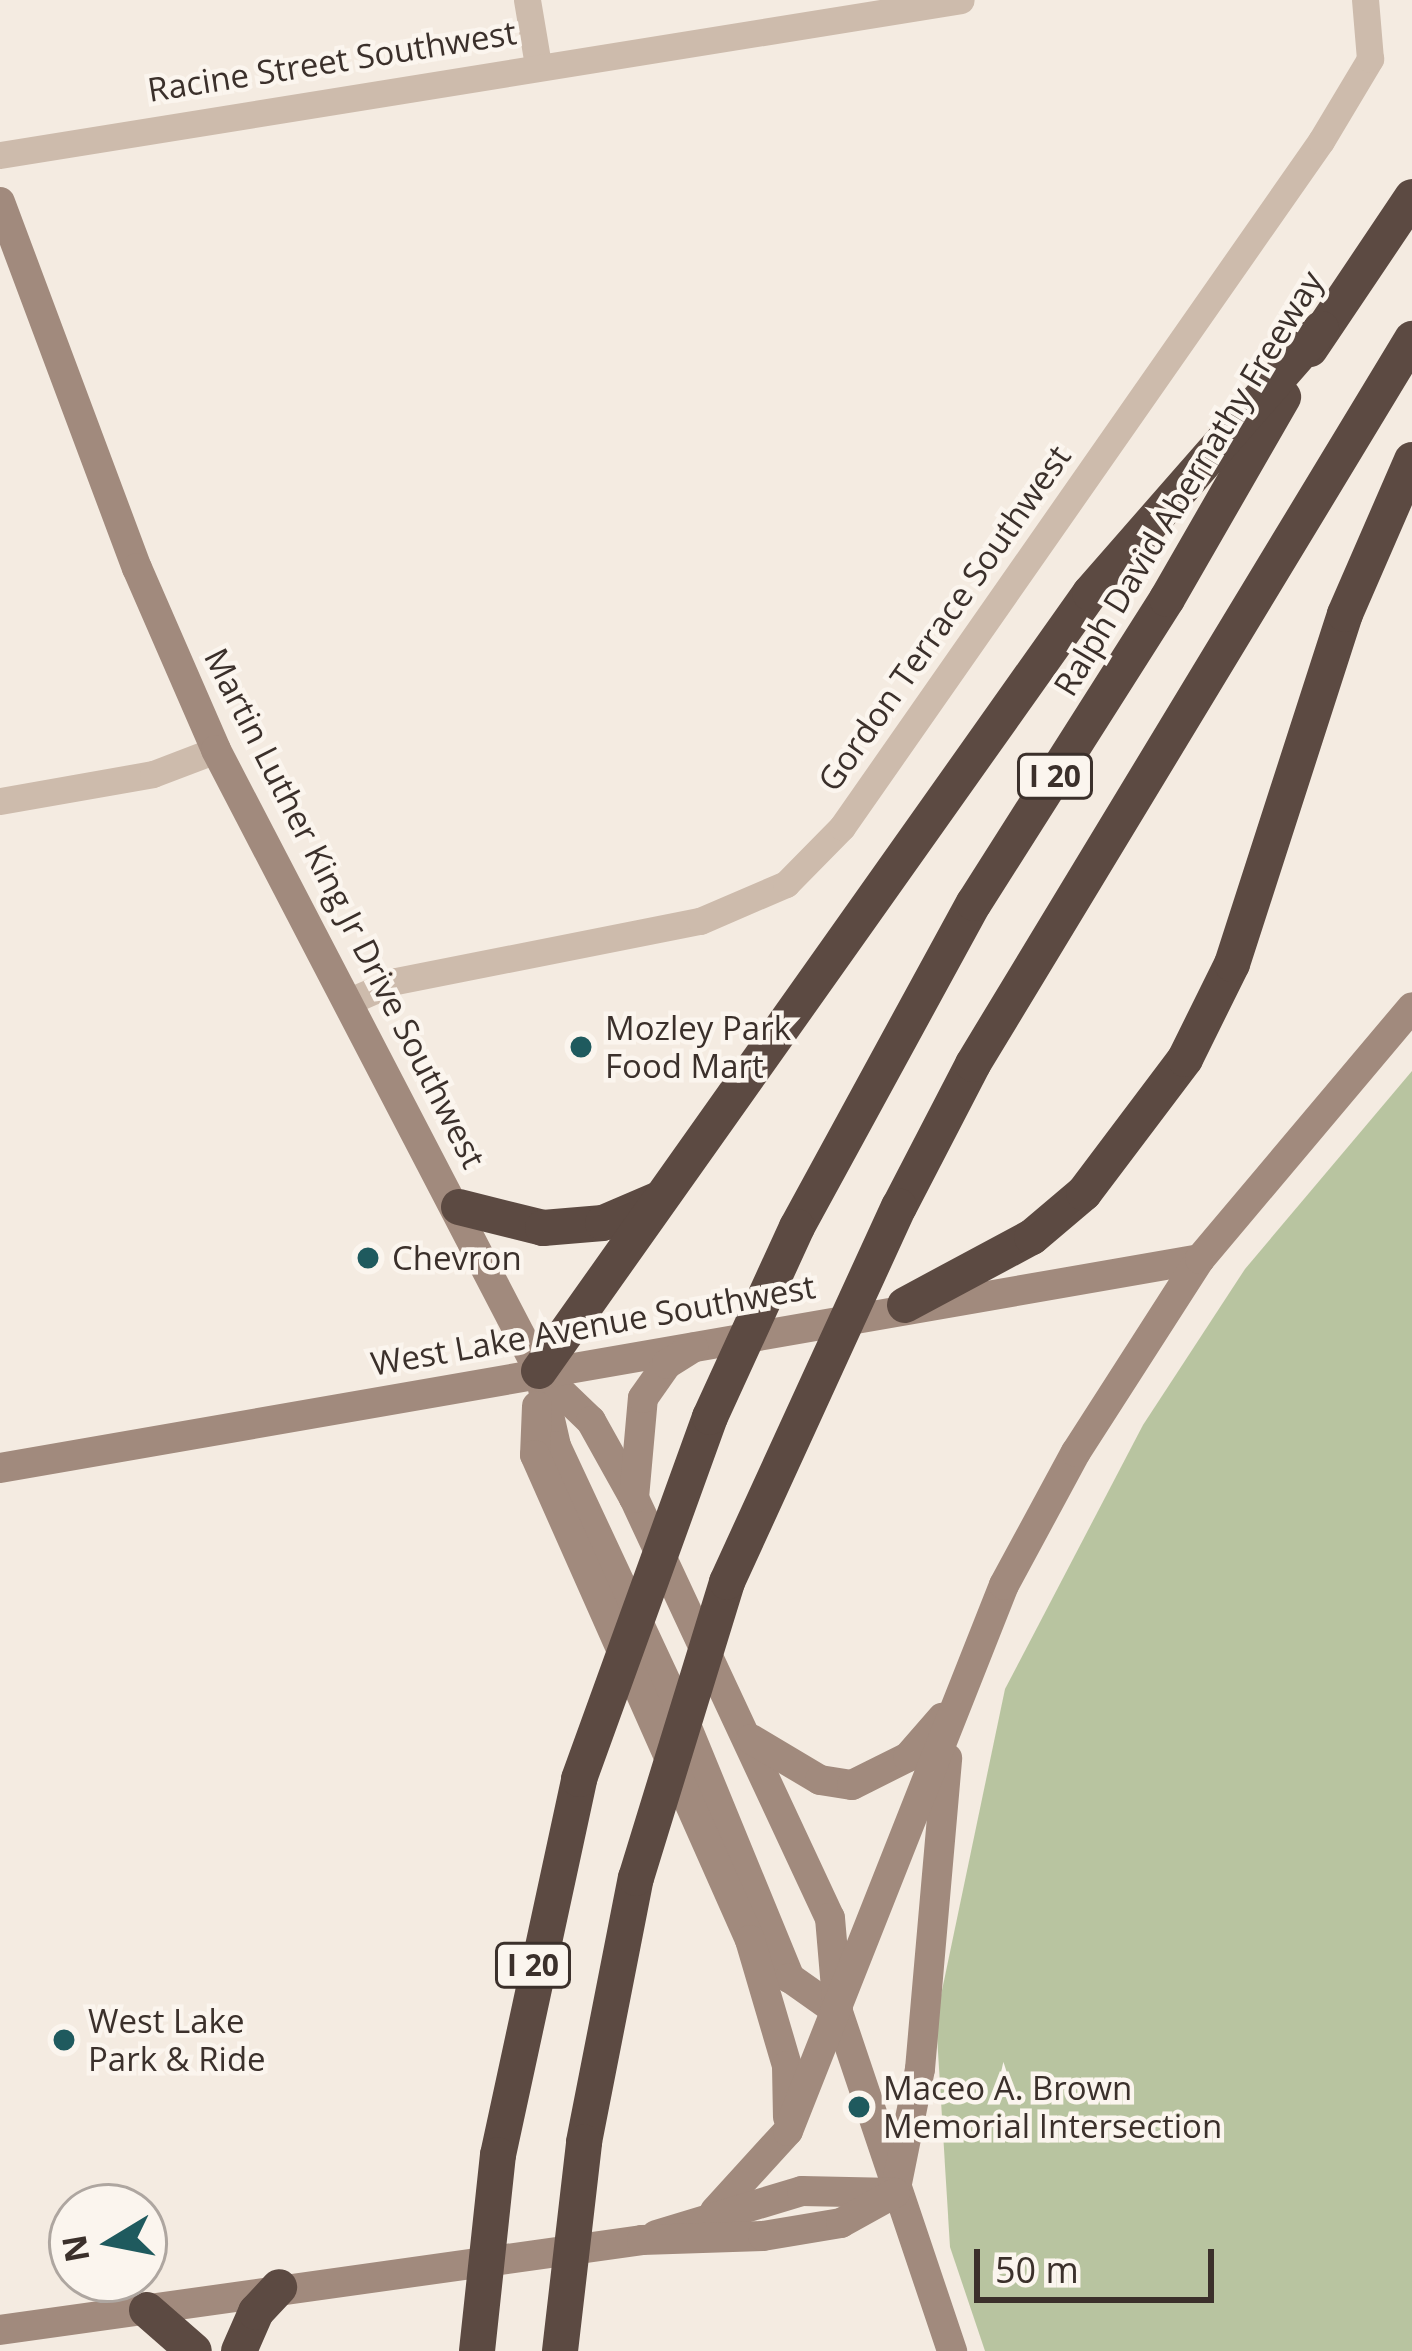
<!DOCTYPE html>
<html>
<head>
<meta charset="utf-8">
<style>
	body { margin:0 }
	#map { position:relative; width:1412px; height:2351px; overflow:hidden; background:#f4ebe1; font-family:"Open Sans",sans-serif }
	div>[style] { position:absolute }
	.green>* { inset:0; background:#b8c4a0 }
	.street>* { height:27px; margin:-13.5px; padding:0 13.5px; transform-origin:13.5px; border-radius:13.5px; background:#cdbbac }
	.secondary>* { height:30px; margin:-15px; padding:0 15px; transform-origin:15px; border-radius:15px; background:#a18a7d }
	.highway>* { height:36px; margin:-18px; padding:0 18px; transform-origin:18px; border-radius:18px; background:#5c4a42 }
	.highway-bridge>* { height:36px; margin:-18px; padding:0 18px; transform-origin:18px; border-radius:18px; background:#5c4a42 }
	.dots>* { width:33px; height:33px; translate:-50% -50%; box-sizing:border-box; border:6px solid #fbf5ee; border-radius:50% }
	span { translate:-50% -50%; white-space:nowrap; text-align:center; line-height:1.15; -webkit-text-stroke:9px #fbf5ee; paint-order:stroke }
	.shield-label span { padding:3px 9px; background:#fbf5ee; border:3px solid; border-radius:9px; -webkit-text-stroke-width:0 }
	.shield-label { font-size:30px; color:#3b302b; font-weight:700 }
	.street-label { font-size:33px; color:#3b302b }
	.poi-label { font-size:33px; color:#3b302b }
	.left { translate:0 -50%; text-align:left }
	.north { position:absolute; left:48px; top:2183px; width:120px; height:120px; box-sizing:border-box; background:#fbf5ee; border:3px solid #aea6a0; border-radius:50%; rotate:260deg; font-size:33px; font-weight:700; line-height:48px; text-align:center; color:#3b302b }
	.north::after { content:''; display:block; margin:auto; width:42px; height:54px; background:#1f5a5e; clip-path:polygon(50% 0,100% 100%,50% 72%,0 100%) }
	.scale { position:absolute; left:974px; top:2249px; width:240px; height:54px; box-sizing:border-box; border:6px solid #3b302b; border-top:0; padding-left:15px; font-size:36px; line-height:42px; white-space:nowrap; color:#3b302b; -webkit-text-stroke:9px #fbf5ee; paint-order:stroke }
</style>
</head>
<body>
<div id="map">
	<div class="green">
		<i style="clip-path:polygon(1412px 1071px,1412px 2351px,985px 2351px,950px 2247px,936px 2019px,1005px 1689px,1143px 1425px,1245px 1269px)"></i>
	</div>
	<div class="street">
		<i style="left:527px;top:0;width:66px;rotate:80.4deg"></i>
		<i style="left:0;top:155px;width:973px;rotate:-9.16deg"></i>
		<i style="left:0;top:801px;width:155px;rotate:-10deg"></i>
		<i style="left:153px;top:774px;width:67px;rotate:-20.9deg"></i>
		<i style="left:352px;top:1000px;width:48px;rotate:-23.4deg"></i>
		<i style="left:396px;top:981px;width:310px;rotate:-11.2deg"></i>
		<i style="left:700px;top:921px;width:94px;rotate:-23.3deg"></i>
		<i style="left:786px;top:884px;width:80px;rotate:-45.5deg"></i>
		<i style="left:842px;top:827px;width:837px;rotate:-55.08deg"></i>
		<i style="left:1321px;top:141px;width:96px;rotate:-59.1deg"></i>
		<i style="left:1370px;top:59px;width:59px;rotate:-94.8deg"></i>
	</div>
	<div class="secondary">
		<i style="left:0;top:202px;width:391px;rotate:69.5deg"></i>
		<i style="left:137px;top:568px;width:198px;rotate:66.5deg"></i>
		<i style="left:216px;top:750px;width:700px;rotate:62.52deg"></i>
		<i style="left:539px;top:1371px;width:77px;rotate:77.2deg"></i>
		<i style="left:556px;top:1446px;width:308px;rotate:65deg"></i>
		<i style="left:686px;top:1725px;width:274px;rotate:67.7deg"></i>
		<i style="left:790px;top:1978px;width:59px;rotate:35.3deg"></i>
		<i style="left:539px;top:1371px;width:72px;rotate:43.9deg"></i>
		<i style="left:591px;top:1421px;width:88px;rotate:60.8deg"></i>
		<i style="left:634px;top:1498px;width:463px;rotate:65deg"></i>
		<i style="left:830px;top:1918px;width:94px;rotate:85.1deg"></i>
		<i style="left:838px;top:2012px;width:358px;rotate:71.4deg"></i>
		<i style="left:537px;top:1406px;width:49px;rotate:92.3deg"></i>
		<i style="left:535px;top:1455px;width:531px;rotate:66.09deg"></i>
		<i style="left:750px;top:1940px;width:131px;rotate:73.6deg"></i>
		<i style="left:787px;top:2066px;width:51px;rotate:88.9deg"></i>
		<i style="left:0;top:1468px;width:1218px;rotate:-9.88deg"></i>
		<i style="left:634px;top:1498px;width:100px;rotate:-84.9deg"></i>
		<i style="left:643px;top:1398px;width:42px;rotate:-54.8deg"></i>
		<i style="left:667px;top:1364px;width:31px;rotate:-32deg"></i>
		<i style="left:751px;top:1739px;width:80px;rotate:30.7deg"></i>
		<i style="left:820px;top:1780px;width:32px;rotate:9deg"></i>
		<i style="left:852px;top:1785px;width:63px;rotate:-26.6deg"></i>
		<i style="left:908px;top:1757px;width:52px;rotate:-48.9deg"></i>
		<i style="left:895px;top:2193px;width:126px;rotate:-78.6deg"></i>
		<i style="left:920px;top:2069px;width:312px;rotate:-85deg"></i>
		<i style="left:715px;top:2211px;width:108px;rotate:-47.6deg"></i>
		<i style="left:788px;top:2131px;width:587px;rotate:-68.42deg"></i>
		<i style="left:1004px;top:1585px;width:151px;rotate:-61.6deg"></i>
		<i style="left:1076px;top:1452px;width:229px;rotate:-57.3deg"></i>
		<i style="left:1200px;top:1259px;width:329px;rotate:-49.9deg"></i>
		<i style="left:656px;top:2235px;width:152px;rotate:-16.8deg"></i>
		<i style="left:802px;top:2191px;width:93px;rotate:1.2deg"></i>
		<i style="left:0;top:2330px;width:648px;rotate:-7.98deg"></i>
		<i style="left:642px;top:2240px;width:121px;rotate:-1.9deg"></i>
		<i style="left:763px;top:2236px;width:79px;rotate:-9.5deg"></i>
		<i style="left:841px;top:2223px;width:62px;rotate:-29.1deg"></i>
	</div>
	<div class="highway">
		<i style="left:1310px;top:349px;width:183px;rotate:-56.1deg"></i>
		<i style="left:459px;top:1207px;width:87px;rotate:14deg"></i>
		<i style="left:543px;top:1228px;width:60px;rotate:-4.8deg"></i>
		<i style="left:603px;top:1223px;width:59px;rotate:-23.1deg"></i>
		<i style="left:899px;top:1207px;width:161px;rotate:-62.6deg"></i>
		<i style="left:973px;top:1064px;width:848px;rotate:-58.8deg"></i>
		<i style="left:797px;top:1227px;width:369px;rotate:-61.4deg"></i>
		<i style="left:974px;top:903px;width:360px;rotate:-57.6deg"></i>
		<i style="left:1167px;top:599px;width:233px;rotate:-60.1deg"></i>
		<i style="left:905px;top:1305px;width:144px;rotate:-28.2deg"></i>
		<i style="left:1032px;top:1237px;width:68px;rotate:-40.2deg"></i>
		<i style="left:1084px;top:1193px;width:168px;rotate:-53deg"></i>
		<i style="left:1185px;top:1059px;width:106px;rotate:-63.7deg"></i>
		<i style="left:1232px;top:964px;width:368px;rotate:-72.1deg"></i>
		<i style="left:1345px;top:614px;width:168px;rotate:-66.5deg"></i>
		<i style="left:539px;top:1371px;width:953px;rotate:-54.69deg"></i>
		<i style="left:1090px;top:593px;width:351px;rotate:-48.8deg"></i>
		<i style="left:584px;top:2142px;width:269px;rotate:-78.9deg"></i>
		<i style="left:498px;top:2155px;width:385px;rotate:-77.8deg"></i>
		<i style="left:147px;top:2310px;width:62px;rotate:41.1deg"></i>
		<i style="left:239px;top:2351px;width:43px;rotate:-66.4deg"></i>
		<i style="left:256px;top:2312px;width:34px;rotate:-47deg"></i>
	</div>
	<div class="highway-bridge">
		<i style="left:579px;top:1779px;width:385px;rotate:-70.1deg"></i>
		<i style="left:710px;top:1417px;width:209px;rotate:-65.4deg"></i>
		<i style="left:636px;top:1878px;width:310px;rotate:-72.9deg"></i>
		<i style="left:727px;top:1582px;width:413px;rotate:-65.4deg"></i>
		<i style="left:477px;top:2351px;width:197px;rotate:-83.9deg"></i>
		<i style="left:560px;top:2351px;width:210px;rotate:-83.4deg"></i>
	</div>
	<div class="dots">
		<i style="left:581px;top:1047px;background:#1f5a5e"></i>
		<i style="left:368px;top:1258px;background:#1f5a5e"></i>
		<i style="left:64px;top:2040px;background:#1f5a5e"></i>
		<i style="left:859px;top:2107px;background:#1f5a5e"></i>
	</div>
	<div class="shield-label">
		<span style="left:1055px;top:776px">I 20</span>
		<span style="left:533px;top:1965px">I 20</span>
	</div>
	<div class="street-label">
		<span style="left:332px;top:61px;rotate:-9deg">Racine Street Southwest</span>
		<span style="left:1188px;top:483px;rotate:-59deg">Ralph David Abernathy Freeway</span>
		<span style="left:944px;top:618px;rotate:-55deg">Gordon Terrace Southwest</span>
		<span style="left:345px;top:908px;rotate:63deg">Martin Luther King Jr Drive Southwest</span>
		<span style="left:593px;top:1325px;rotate:-10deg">West Lake Avenue Southwest</span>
	</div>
	<div class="poi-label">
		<span class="left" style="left:605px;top:1047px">Mozley Park<br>Food Mart</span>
		<span class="left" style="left:392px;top:1258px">Chevron</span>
		<span class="left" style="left:88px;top:2040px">West Lake<br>Park &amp; Ride</span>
		<span class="left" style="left:883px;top:2107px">Maceo A. Brown<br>Memorial Intersection</span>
	</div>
	<div class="north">N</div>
	<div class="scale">50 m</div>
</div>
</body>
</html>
